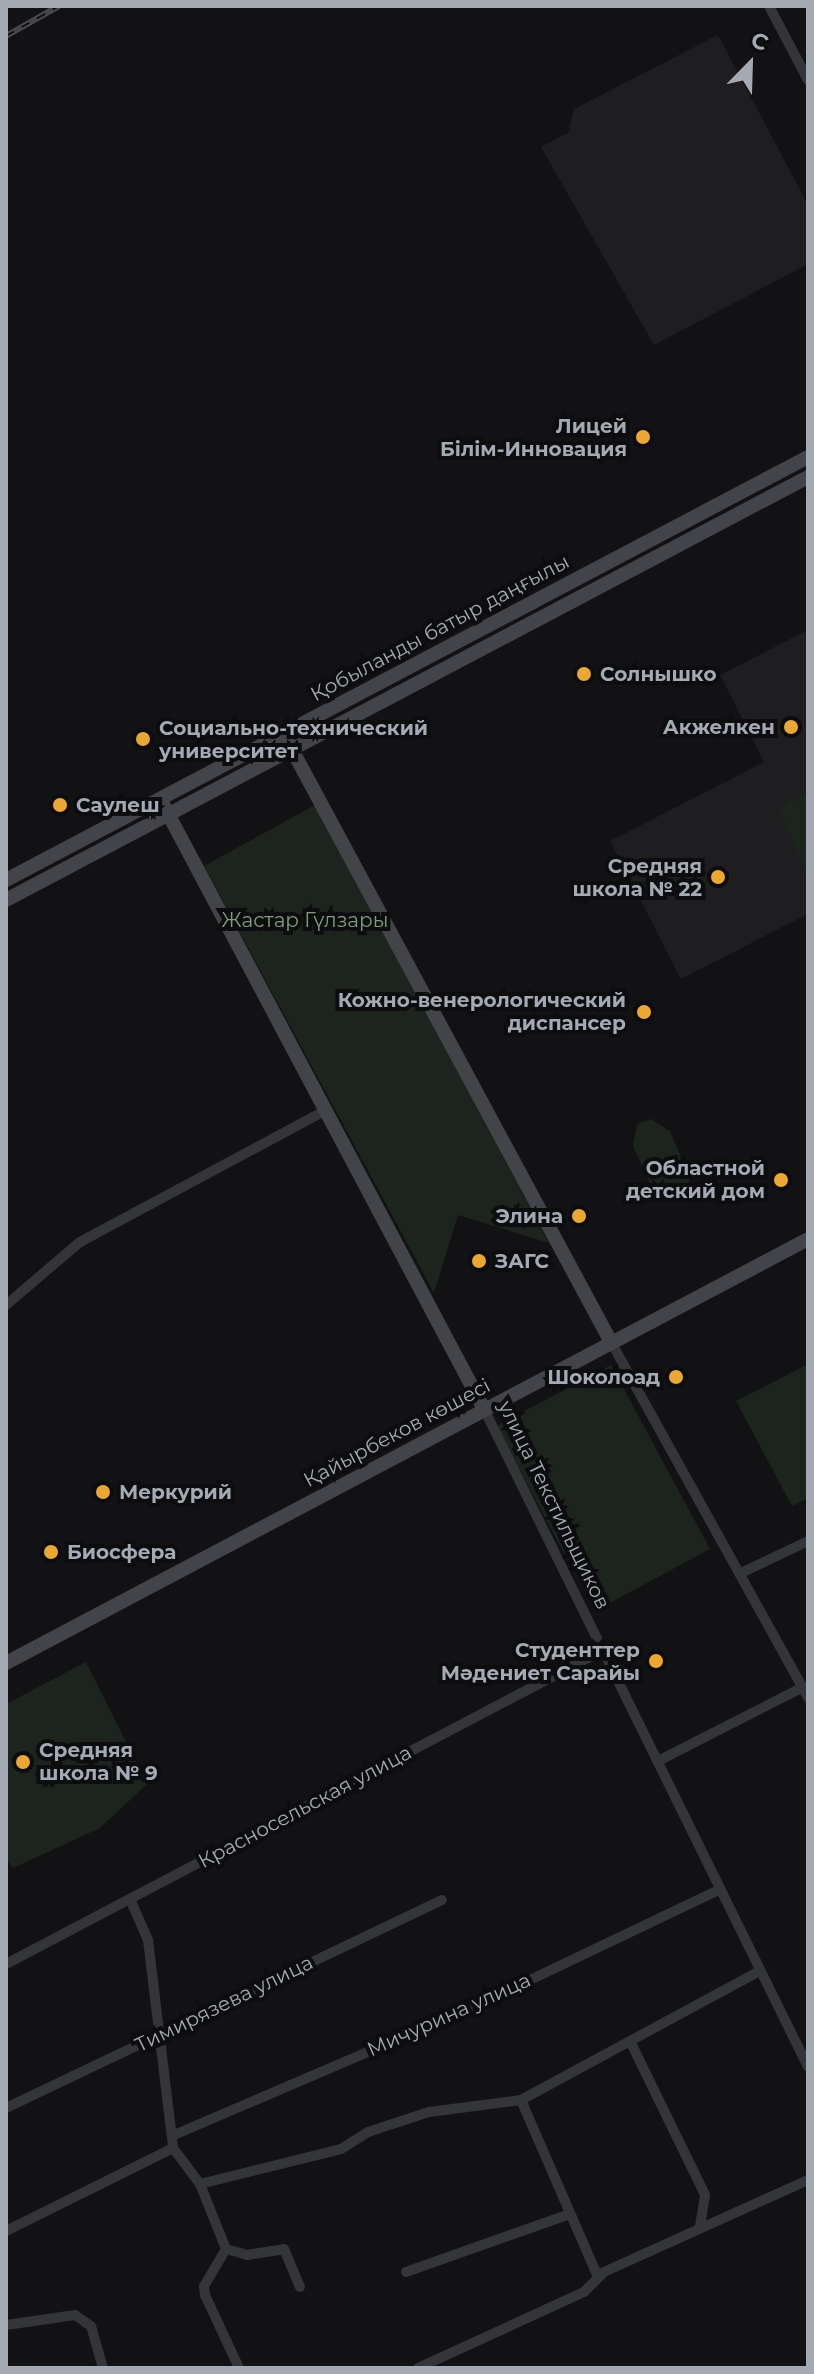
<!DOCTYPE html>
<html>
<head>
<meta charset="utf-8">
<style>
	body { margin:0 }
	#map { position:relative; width:814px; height:2374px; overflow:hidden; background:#121214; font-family:Montserrat,sans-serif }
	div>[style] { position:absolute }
	.built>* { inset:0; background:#1e1e21 }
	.green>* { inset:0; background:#1d241d }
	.street>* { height:10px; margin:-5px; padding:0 5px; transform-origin:5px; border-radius:5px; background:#343539 }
	.secondary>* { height:14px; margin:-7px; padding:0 7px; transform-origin:7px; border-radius:7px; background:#424449 }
	.rail>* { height:6px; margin-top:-3px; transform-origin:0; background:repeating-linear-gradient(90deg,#0d0d0f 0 9px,#494b50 0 18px); box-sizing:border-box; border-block:2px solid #494b50 }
	.dots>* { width:22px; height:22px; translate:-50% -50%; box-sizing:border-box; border:4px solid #0d0d0f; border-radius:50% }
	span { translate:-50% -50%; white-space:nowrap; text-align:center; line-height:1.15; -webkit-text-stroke:8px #0d0d0f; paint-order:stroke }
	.poi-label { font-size:20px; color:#a4aab4; font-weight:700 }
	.right { translate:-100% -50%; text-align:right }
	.left { translate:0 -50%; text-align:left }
	.street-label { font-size:20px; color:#a4aab4 }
	.park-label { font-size:20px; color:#7c9f7d }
	.frame { position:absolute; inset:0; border:8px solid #a4aab4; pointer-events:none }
	.north { position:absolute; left:710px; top:24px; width:80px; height:80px; -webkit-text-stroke:6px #0d0d0f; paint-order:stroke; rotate:23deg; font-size:22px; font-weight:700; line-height:32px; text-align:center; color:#a4aab4 }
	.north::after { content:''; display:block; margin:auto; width:28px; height:36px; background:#a4aab4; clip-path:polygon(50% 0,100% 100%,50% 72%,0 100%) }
</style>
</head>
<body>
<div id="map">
	<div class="built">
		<i style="clip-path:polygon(718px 35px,808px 205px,808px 264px,654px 345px,541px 147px,568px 133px,574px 109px)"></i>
		<i style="clip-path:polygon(808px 630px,808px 914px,681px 979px,610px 841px,764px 762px,720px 675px)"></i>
	</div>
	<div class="green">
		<i style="clip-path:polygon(808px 792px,808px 874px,781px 815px,787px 804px)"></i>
		<i style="clip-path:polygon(315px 805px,549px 1243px,458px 1215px,434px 1293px,204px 866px)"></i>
		<i style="clip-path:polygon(651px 1119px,670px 1131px,689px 1176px,689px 1191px,678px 1202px,656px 1197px,633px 1146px,637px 1124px)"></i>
		<i style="clip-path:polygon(808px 1364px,808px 1498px,792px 1506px,736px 1401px)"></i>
		<i style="clip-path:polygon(611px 1365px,710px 1549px,595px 1611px,496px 1426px)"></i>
		<i style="clip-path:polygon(86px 1662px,147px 1784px,100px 1828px,13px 1868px,6px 1859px,6px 1704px)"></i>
	</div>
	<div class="street">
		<i style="left:769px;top:6px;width:84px;rotate:62.2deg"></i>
		<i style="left:6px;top:1305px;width:97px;rotate:-40.4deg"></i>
		<i style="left:80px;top:1242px;width:277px;rotate:-28.2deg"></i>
		<i style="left:611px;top:1342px;width:407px;rotate:61deg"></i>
		<i style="left:484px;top:1409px;width:733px;rotate:63.78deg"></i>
		<i style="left:741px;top:1573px;width:74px;rotate:-25.5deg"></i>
		<i style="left:658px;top:1761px;width:163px;rotate:-27deg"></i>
		<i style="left:130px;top:1899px;width:45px;rotate:66.3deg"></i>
		<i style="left:148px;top:1940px;width:209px;rotate:83.1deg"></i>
		<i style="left:173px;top:2148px;width:45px;rotate:53.1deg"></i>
		<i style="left:200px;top:2184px;width:70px;rotate:68.2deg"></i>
		<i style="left:226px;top:2249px;width:43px;rotate:120.7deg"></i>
		<i style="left:204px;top:2286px;width:9px;rotate:84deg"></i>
		<i style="left:205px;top:2295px;width:81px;rotate:65deg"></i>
		<i style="left:6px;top:1964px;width:675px;rotate:-27.74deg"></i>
		<i style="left:631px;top:2043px;width:169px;rotate:64deg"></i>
		<i style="left:705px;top:2195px;width:32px;rotate:99deg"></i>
		<i style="left:521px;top:2100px;width:193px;rotate:66.5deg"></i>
		<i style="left:6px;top:2108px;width:483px;rotate:-25.5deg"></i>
		<i style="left:174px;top:2135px;width:340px;rotate:-23.2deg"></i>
		<i style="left:486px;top:2001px;width:260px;rotate:-25.5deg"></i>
		<i style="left:200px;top:2184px;width:145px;rotate:-13.9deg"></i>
		<i style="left:341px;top:2149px;width:32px;rotate:-32deg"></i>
		<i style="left:368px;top:2132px;width:64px;rotate:-18.2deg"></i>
		<i style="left:429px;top:2112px;width:93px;rotate:-7.4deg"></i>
		<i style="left:521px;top:2100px;width:272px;rotate:-28.4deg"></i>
		<i style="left:6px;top:2231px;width:186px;rotate:-26.4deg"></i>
		<i style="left:226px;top:2249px;width:22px;rotate:16deg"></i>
		<i style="left:247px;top:2255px;width:37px;rotate:-9deg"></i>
		<i style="left:284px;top:2249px;width:41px;rotate:67.2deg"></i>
		<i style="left:406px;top:2272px;width:171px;rotate:-19.5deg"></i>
		<i style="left:6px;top:2325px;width:70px;rotate:-8.2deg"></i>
		<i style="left:75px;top:2315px;width:19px;rotate:35deg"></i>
		<i style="left:91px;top:2326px;width:44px;rotate:74.1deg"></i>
		<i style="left:418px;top:2368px;width:183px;rotate:-24.6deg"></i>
		<i style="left:584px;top:2292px;width:28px;rotate:-45deg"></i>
		<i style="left:604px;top:2272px;width:224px;rotate:-24.3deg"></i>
	</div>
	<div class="secondary">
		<i style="left:289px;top:744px;width:679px;rotate:61.7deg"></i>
		<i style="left:164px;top:806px;width:683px;rotate:62.05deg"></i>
		<i style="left:6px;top:880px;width:907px;rotate:-27.81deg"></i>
		<i style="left:6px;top:900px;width:907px;rotate:-27.81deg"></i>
		<i style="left:6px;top:1663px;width:907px;rotate:-27.86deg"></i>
	</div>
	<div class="rail">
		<i style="left:6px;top:36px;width:61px;rotate:-29.5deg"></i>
	</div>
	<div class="dots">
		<i style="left:643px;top:437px;background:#eba733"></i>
		<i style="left:584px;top:674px;background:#eba733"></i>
		<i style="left:791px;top:727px;background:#eba733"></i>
		<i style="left:143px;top:739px;background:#eba733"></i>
		<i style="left:60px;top:805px;background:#eba733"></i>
		<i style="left:718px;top:877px;background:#eba733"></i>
		<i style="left:644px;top:1012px;background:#eba733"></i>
		<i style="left:781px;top:1180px;background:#eba733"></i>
		<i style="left:579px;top:1216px;background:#eba733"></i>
		<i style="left:479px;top:1261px;background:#eba733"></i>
		<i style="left:676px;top:1377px;background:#eba733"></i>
		<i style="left:103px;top:1492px;background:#eba733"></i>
		<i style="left:51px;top:1552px;background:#eba733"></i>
		<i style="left:656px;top:1661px;background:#eba733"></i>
		<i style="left:23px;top:1762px;background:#eba733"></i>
	</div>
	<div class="poi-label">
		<span class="right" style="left:627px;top:438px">Лицей<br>Білім-Инновация</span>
		<span class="left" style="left:600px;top:674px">Солнышко</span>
		<span class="right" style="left:775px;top:727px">Акжелкен</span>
		<span class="left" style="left:159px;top:740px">Социально-технический<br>университет</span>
		<span class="left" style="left:76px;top:805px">Саулеш</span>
		<span class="right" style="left:702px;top:878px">Средняя<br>школа № 22</span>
		<span class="right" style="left:626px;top:1012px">Кожно-венерологический<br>диспансер</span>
		<span class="right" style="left:765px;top:1180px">Областной<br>детский дом</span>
		<span class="right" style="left:563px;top:1216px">Элина</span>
		<span class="left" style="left:495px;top:1261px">ЗАГС</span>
		<span class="right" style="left:660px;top:1377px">Шоколоад</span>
		<span class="left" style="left:119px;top:1492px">Меркурий</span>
		<span class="left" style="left:67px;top:1552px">Биосфера</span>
		<span class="right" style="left:640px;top:1662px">Студенттер<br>Мәдениет Сарайы</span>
		<span class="left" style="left:39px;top:1762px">Средняя<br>школа № 9</span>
	</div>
	<div class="street-label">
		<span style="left:440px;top:628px;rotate:-28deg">Қобыланды батыр даңғылы</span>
		<span style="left:397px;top:1433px;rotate:-28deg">Қайырбеков көшесі</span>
		<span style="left:554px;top:1505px;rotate:64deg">улица Текстильщиков</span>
		<span style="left:305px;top:1807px;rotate:-28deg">Красносельская улица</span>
		<span style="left:224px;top:2004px;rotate:-26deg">Тимирязева улица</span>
		<span style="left:449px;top:2015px;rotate:-24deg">Мичурина улица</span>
	</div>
	<div class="park-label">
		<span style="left:305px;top:920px">Жастар Гүлзары</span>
	</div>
	<div class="frame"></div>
	<div class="north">С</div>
</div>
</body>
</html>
